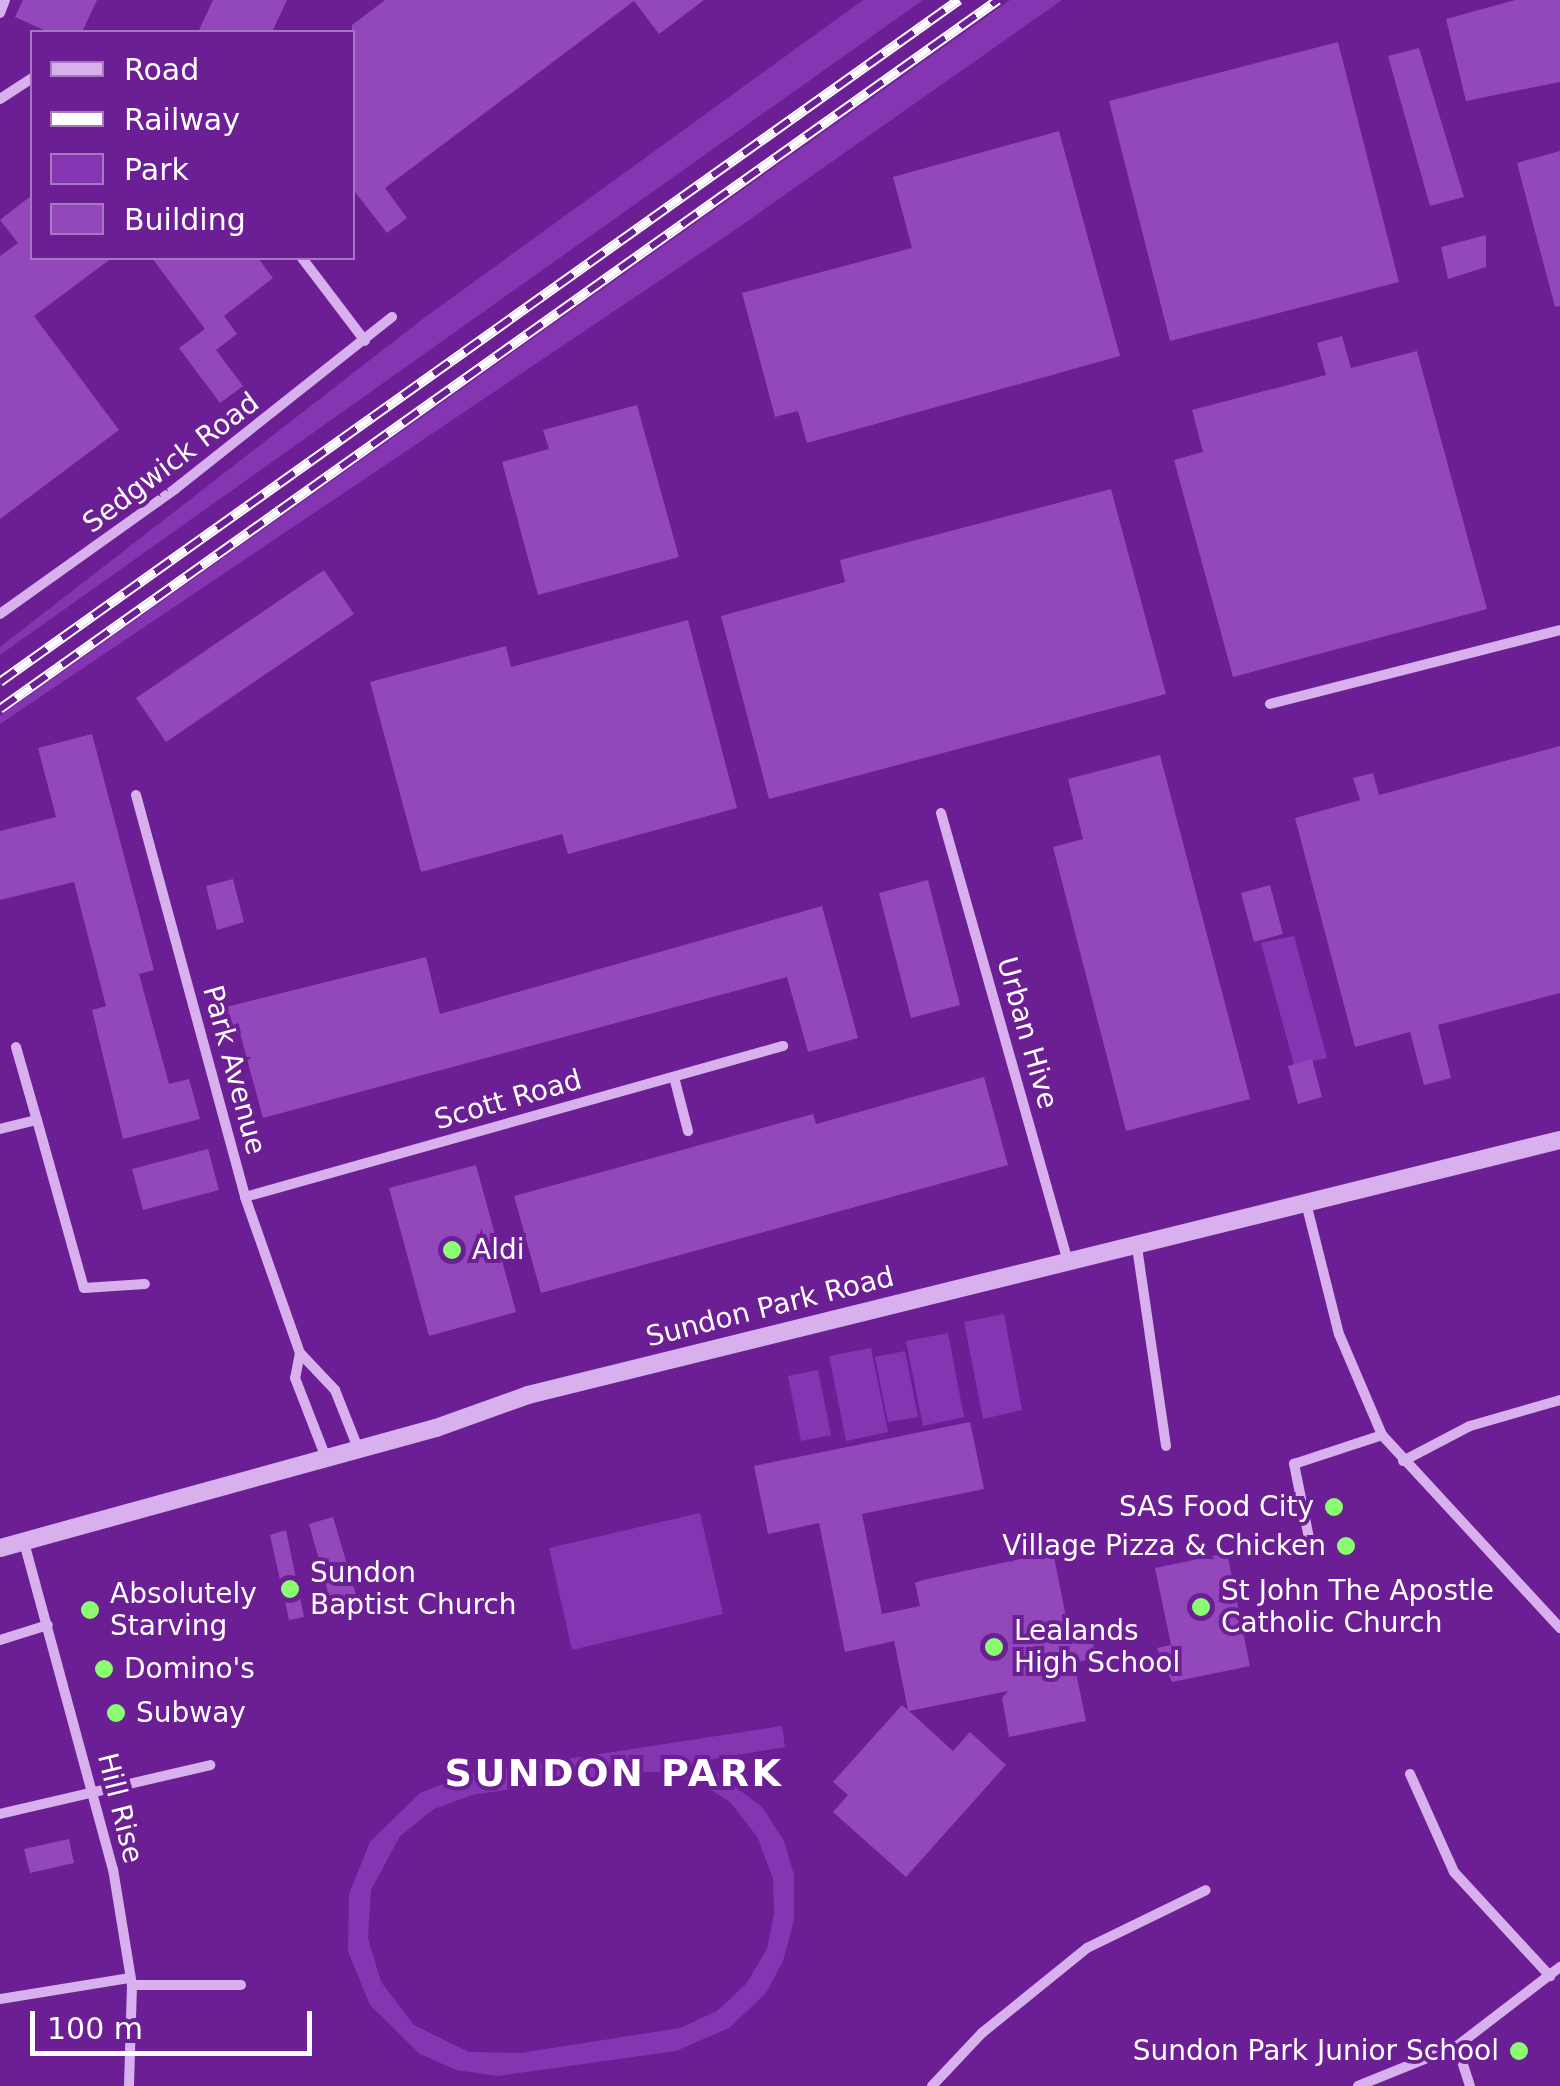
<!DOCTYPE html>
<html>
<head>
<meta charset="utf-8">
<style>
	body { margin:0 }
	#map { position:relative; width:1560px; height:2086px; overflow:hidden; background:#6c1e94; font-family:"DejaVu Sans",sans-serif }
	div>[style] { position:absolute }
	.green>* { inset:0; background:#8635b2 }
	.building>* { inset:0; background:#9247ba }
	.minor>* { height:10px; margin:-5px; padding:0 5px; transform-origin:5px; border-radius:5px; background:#d8b0ee }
	.tertiary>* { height:18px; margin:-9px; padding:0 9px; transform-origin:9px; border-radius:9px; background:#d8b0ee }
	.rail>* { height:10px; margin-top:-5px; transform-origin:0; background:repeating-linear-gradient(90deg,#6c1e94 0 19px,#fff 0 38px); box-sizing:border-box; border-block:2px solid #fff }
	.dots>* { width:28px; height:28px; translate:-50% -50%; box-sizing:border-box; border:5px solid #6c1e94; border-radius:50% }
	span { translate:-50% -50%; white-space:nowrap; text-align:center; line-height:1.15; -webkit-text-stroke:8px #6c1e94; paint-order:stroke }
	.street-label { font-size:28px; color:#fff }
	.poi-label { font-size:28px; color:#fff }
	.left { translate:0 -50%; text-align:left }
	.right { translate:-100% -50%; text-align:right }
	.district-label { font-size:38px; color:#fff; font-weight:700; letter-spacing:2.5px }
	.legend { position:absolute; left:30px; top:30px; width:325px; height:230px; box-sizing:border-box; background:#6c1e94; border:2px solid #a778bf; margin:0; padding:12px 18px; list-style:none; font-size:30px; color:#fff }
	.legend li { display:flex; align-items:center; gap:20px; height:50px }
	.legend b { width:50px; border:2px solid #a778bf }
	.scale { position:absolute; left:30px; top:2011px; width:282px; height:45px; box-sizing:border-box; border:5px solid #fff; border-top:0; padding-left:12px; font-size:30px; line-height:35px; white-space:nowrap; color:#fff; -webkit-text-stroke:8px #6c1e94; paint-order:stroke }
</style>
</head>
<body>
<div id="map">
	<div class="green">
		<i style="clip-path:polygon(863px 0,923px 0,0 655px,0 647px,424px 318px)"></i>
		<i style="clip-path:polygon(1010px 0,1062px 0,729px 234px,0 724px,0 716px)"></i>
		<i style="clip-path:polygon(1294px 936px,1327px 1058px,1294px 1065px,1261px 943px)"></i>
		<i style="clip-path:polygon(1004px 1314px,1022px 1410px,983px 1419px,964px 1322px)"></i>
		<i style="clip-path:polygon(948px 1333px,964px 1417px,923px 1426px,906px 1341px)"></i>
		<i style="clip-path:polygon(871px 1348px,888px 1432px,846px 1441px,829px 1356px)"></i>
		<i style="clip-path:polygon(905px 1351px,918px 1417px,888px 1422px,875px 1357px)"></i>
		<i style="clip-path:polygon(818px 1370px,831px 1435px,801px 1441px,788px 1376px)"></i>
		<i style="clip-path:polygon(700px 1513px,723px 1614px,572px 1650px,549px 1548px)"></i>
		<i style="clip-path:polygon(evenodd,782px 1726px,785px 1747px,701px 1761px,762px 1807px,784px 1841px,794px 1875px,794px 1920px,783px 1961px,766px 1993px,729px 2028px,676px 2051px,498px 2076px,456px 2070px,420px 2054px,370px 2005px,348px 1951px,349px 1894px,370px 1842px,420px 1793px,469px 1774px,782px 1726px,627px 1772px,661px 1772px,702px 1784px,731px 1803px,758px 1838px,773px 1879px,774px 1914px,767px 1949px,746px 1984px,717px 2011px,680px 2028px,520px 2053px,469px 2052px,414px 2025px,381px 1982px,368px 1938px,371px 1890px,400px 1836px,434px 1809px,472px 1795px,627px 1772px)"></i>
	</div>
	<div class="building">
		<i style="clip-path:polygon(23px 0,97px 0,82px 32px,48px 32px,15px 17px)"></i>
		<i style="clip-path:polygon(213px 0,287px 0,272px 32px,198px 32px)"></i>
		<i style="clip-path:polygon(385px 0,704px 0,659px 34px,634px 1px,385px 188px,407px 218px,387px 233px,352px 188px,352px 25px)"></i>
		<i style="clip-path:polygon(1515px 0,1560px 0,1560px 82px,1466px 101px,1446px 19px)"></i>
		<i style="clip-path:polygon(1338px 42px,1399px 282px,1170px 341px,1109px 101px)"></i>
		<i style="clip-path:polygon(1419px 48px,1464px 197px,1430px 206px,1388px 56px)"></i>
		<i style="clip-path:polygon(1059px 131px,1120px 356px,807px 443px,798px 411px,775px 417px,742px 293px,912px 248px,893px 177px)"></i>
		<i style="clip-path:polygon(1560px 151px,1560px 306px,1555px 307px,1517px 163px)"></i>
		<i style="clip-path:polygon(32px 195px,32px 258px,112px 258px,34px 316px,119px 430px,0 519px,0 256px,18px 243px,0 220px)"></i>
		<i style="clip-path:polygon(1486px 235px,1486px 267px,1448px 279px,1441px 247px)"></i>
		<i style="clip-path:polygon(152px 258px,258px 258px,273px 278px,224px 316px,237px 334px,216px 350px,243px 386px,220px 403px,179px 348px,205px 329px)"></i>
		<i style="clip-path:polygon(1342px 336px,1351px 368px,1417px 351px,1487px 609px,1233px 677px,1174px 460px,1203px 452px,1192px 410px,1326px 375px,1317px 343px)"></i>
		<i style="clip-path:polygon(637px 405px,679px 557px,538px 595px,502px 462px,549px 449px,543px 430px)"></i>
		<i style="clip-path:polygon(1111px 489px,1166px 694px,769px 799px,721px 616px,845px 582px,840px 560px)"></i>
		<i style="clip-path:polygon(324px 570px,354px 614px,166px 742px,136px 698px)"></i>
		<i style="clip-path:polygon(688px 620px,737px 808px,568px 854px,562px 834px,421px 872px,370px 682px,506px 646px,511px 667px)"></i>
		<i style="clip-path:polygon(92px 734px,154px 970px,139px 974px,169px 1084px,189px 1079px,200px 1119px,123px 1139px,92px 1010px,106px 1006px,74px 882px,0 900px,0 831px,56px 817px,38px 748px)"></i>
		<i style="clip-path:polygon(1560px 746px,1560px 993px,1438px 1025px,1451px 1078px,1424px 1085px,1410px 1032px,1355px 1047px,1295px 818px,1360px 800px,1353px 778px,1373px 773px,1379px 795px)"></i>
		<i style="clip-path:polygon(1160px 755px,1250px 1099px,1126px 1131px,1053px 847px,1083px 839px,1068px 779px)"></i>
		<i style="clip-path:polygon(233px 879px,244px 922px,217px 930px,206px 886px)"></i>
		<i style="clip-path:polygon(928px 880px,960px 1005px,911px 1018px,879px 893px)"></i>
		<i style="clip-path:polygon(1270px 885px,1283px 934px,1254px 942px,1241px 893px)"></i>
		<i style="clip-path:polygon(822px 906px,858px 1038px,808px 1052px,787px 977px,263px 1118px,240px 1033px,224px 1037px,218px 1009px,426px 957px,440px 1014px)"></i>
		<i style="clip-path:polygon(1312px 1059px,1322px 1097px,1298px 1104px,1288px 1066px)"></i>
		<i style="clip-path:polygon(984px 1077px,1008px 1165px,541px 1293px,514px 1196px,813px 1114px,816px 1124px)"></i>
		<i style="clip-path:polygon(208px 1149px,219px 1190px,143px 1210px,132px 1169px)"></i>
		<i style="clip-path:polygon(476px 1165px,516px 1312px,429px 1336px,389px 1188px)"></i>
		<i style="clip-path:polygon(970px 1422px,984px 1489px,862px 1514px,882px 1614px,920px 1606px,915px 1583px,923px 1580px,1053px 1552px,1068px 1627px,1089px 1623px,1096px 1658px,1074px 1663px,1086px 1721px,1009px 1737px,1002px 1698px,1008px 1691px,909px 1711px,953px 1751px,970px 1732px,1006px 1765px,906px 1877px,833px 1812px,848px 1795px,833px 1782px,902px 1705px,908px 1710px,894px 1641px,845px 1652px,819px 1523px,768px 1534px,754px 1466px)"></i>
		<i style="clip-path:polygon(333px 1517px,360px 1608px,334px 1614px,309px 1524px)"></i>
		<i style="clip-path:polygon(286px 1530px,304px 1617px,289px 1620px,270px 1535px)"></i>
		<i style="clip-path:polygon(1227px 1553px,1250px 1666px,1172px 1682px,1157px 1648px,1171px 1645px,1155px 1568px)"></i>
		<i style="clip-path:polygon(69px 1839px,74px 1863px,30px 1873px,24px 1849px)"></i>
	</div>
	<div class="minor">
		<i style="left:0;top:13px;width:14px;rotate:-69deg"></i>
		<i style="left:0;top:99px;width:38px;rotate:-33deg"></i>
		<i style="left:302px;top:258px;width:104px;rotate:52.8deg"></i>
		<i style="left:0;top:614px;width:215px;rotate:-35.5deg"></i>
		<i style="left:175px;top:489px;width:277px;rotate:-38.4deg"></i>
		<i style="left:1270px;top:704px;width:299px;rotate:-14.3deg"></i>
		<i style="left:136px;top:795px;width:417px;rotate:74.8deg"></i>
		<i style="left:245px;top:1197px;width:165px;rotate:70.6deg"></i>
		<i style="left:300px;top:1353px;width:25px;rotate:101deg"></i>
		<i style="left:295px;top:1378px;width:86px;rotate:68.8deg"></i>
		<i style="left:941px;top:813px;width:469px;rotate:74.2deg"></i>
		<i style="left:16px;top:1047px;width:76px;rotate:74deg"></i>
		<i style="left:674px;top:1077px;width:56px;rotate:75.5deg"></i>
		<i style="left:0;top:1129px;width:38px;rotate:-14deg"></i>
		<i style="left:37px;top:1120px;width:174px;rotate:74.4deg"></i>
		<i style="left:84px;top:1288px;width:61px;rotate:-3.8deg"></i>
		<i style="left:245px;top:1197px;width:559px;rotate:-15.68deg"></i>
		<i style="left:1306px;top:1203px;width:135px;rotate:75.9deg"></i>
		<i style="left:1339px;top:1334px;width:110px;rotate:66.9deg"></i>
		<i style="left:1382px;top:1435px;width:263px;rotate:47.3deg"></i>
		<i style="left:1137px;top:1247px;width:201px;rotate:81.7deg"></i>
		<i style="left:300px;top:1353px;width:51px;rotate:46.6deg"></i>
		<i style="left:335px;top:1390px;width:62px;rotate:68.4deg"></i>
		<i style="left:1403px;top:1461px;width:76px;rotate:-27.6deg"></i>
		<i style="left:1470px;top:1426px;width:94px;rotate:-16.1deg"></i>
		<i style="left:1310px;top:1543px;width:81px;rotate:-101.4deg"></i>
		<i style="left:1294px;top:1464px;width:93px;rotate:-18.2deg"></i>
		<i style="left:25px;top:1546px;width:335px;rotate:74.8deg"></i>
		<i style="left:113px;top:1869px;width:118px;rotate:80.7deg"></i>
		<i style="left:132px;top:1985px;width:101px;rotate:91.7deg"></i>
		<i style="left:0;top:1640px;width:50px;rotate:-17.4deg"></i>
		<i style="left:1410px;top:1774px;width:107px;rotate:65.8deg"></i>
		<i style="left:1454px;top:1872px;width:142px;rotate:47.3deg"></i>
		<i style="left:0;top:1814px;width:216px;rotate:-13.1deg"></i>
		<i style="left:132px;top:1985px;width:109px"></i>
		<i style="left:0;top:1999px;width:132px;rotate:-9.2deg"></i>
		<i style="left:1457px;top:2046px;width:42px;rotate:72deg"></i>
		<i style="left:932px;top:2086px;width:73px;rotate:-46.7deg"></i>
		<i style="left:982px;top:2033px;width:135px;rotate:-39deg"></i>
		<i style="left:1087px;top:1948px;width:132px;rotate:-26deg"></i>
		<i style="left:1358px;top:2086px;width:107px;rotate:-22deg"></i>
		<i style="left:1457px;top:2046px;width:130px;rotate:-37.5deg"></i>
	</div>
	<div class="tertiary">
		<i style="left:0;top:1548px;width:452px;rotate:-15.4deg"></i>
		<i style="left:436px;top:1428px;width:98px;rotate:-19.7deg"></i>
		<i style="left:528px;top:1395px;width:1063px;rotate:-13.88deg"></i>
	</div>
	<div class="rail">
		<i style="left:0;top:682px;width:1177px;rotate:-35.42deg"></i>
		<i style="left:0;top:709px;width:1224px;rotate:-35.39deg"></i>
	</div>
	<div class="dots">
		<i style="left:452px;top:1250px;background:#8bfd70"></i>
		<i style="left:1334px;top:1507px;background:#8bfd70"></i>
		<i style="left:1346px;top:1546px;background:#8bfd70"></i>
		<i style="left:290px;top:1589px;background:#8bfd70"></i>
		<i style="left:1201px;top:1607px;background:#8bfd70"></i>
		<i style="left:90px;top:1610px;background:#8bfd70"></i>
		<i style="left:994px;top:1647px;background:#8bfd70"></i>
		<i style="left:104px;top:1669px;background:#8bfd70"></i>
		<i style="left:116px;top:1713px;background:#8bfd70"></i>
		<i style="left:1519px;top:2051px;background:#8bfd70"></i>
	</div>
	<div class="street-label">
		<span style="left:171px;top:463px;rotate:-37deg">Sedgwick Road</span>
		<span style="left:1027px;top:1033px;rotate:74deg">Urban Hive</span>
		<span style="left:234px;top:1070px;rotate:75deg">Park Avenue</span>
		<span style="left:508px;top:1100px;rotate:-16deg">Scott Road</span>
		<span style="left:770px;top:1307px;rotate:-14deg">Sundon Park Road</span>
		<span style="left:120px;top:1808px;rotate:76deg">Hill Rise</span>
	</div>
	<div class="poi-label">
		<span class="left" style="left:472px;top:1250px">Aldi</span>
		<span class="right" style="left:1314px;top:1507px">SAS Food City</span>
		<span class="right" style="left:1326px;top:1546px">Village Pizza &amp; Chicken</span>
		<span class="left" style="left:310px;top:1589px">Sundon<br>Baptist Church</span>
		<span class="left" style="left:1221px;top:1607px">St John The Apostle<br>Catholic Church</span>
		<span class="left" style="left:110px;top:1610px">Absolutely<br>Starving</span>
		<span class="left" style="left:1014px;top:1647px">Lealands<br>High School</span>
		<span class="left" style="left:124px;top:1669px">Domino's</span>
		<span class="left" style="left:136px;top:1713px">Subway</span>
		<span class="right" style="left:1499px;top:2051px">Sundon Park Junior School</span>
	</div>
	<div class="district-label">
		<span style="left:614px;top:1774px">SUNDON PARK</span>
	</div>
	<ul class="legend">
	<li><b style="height:12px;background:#d8b0ee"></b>Road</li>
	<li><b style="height:12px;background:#fff"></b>Railway</li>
	<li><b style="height:28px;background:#8635b2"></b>Park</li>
	<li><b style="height:28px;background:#9247ba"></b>Building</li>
	</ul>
	<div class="scale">100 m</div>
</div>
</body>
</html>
